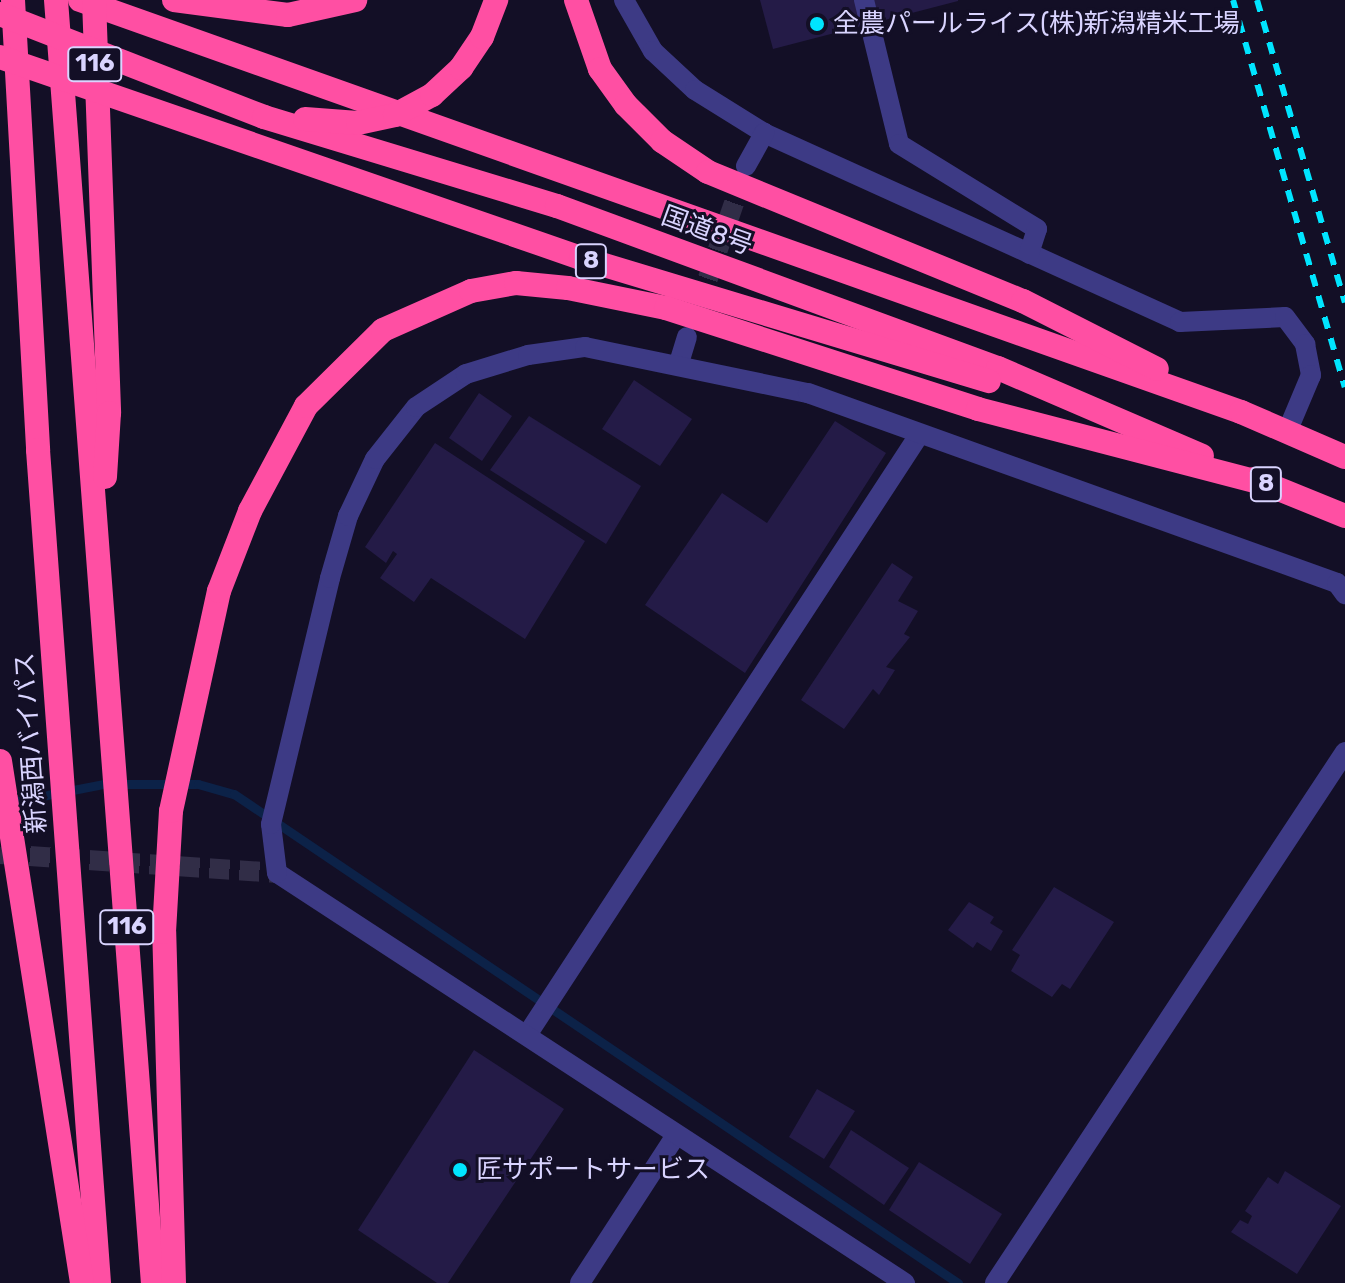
<!DOCTYPE html>
<html>
<head>
<meta charset="utf-8">
<style>
	body { margin:0 }
	#map { position:relative; width:1345px; height:1283px; overflow:hidden; background:#130f26; font-family:Rubik,"Noto Sans JP",sans-serif }
	div>[style] { position:absolute }
	.stream>* { height:9px; margin:-4.5px; padding:0 4.5px; transform-origin:4.5px; border-radius:4.5px; background:#0c2248 }
	.building>* { inset:0; background:#241b47 }
	.minor-tunnel>* { height:20px; margin-top:-10px; transform-origin:0; background:repeating-linear-gradient(90deg,#312d47 0 20px,transparent 0 30px) }
	.minor>* { height:20px; margin:-10px; padding:0 10px; transform-origin:10px; border-radius:10px; background:#3d3a85 }
	.highway>* { height:24px; margin:-12px; padding:0 12px; transform-origin:12px; border-radius:12px; background:#ff4fa3 }
	.rail>* { height:6px; margin-top:-3px; transform-origin:0; background:repeating-linear-gradient(90deg,#00e5ff 0 12px,transparent 0 22px) }
	.dots>* { width:22px; height:22px; translate:-50% -50%; box-sizing:border-box; border:4px solid #130f26; border-radius:50% }
	span { translate:-50% -50%; white-space:nowrap; text-align:center; line-height:1.15; -webkit-text-stroke:6px #130f26; paint-order:stroke }
	.shield-label span { padding:2px 6px; background:#130f26; border:2px solid; border-radius:6px; -webkit-text-stroke-width:0 }
	.shield-label { font-size:24px; color:#d9d4ff; font-weight:700 }
	.poi-label { font-size:26px; color:#d9d4ff }
	.left { translate:0 -50%; text-align:left }
	.street-label { font-size:26px; color:#d9d4ff }
</style>
</head>
<body>
<div id="map">
	<div class="stream">
		<i style="left:6px;top:803px;width:100px;rotate:-11deg"></i>
		<i style="left:104px;top:784px;width:94px"></i>
		<i style="left:198px;top:784px;width:37px;rotate:16deg"></i>
		<i style="left:234px;top:794px;width:874px;rotate:34.04deg"></i>
	</div>
	<div class="building">
		<i style="clip-path:polygon(760px 0,958px 0,958px 1px,773px 49px)"></i>
		<i style="clip-path:polygon(634px 380px,692px 419px,660px 466px,602px 429px)"></i>
		<i style="clip-path:polygon(479px 393px,512px 416px,482px 461px,449px 438px)"></i>
		<i style="clip-path:polygon(529px 416px,641px 486px,606px 544px,490px 470px)"></i>
		<i style="clip-path:polygon(835px 421px,886px 453px,745px 673px,645px 605px,722px 493px,767px 523px)"></i>
		<i style="clip-path:polygon(435px 443px,585px 541px,525px 639px,431px 578px,414px 602px,380px 578px,397px 554px,393px 551px,386px 563px,365px 547px)"></i>
		<i style="clip-path:polygon(892px 563px,913px 577px,898px 601px,918px 611px,904px 634px,910px 637px,886px 667px,895px 670px,879px 695px,873px 689px,844px 729px,801px 700px)"></i>
		<i style="clip-path:polygon(1054px 887px,1114px 922px,1070px 989px,1062px 984px,1052px 997px,1011px 971px,1020px 955px,1012px 950px)"></i>
		<i style="clip-path:polygon(969px 902px,994px 917px,990px 923px,1003px 931px,991px 951px,977px 942px,973px 948px,948px 930px)"></i>
		<i style="clip-path:polygon(474px 1050px,564px 1109px,448px 1283px,437px 1283px,358px 1230px)"></i>
		<i style="clip-path:polygon(817px 1089px,855px 1111px,824px 1159px,789px 1137px)"></i>
		<i style="clip-path:polygon(851px 1130px,909px 1168px,884px 1205px,829px 1167px)"></i>
		<i style="clip-path:polygon(919px 1162px,1002px 1214px,970px 1264px,889px 1210px)"></i>
		<i style="clip-path:polygon(1285px 1171px,1341px 1206px,1297px 1274px,1231px 1232px,1240px 1220px,1248px 1224px,1252px 1216px,1245px 1211px,1268px 1177px,1278px 1184px)"></i>
	</div>
	<div class="minor-tunnel">
		<i style="left:698px;top:307px;width:144px;rotate:-70.9deg"></i>
		<i style="left:0;top:854px;width:278px;rotate:3.9deg"></i>
	</div>
	<div class="minor">
		<i style="left:624px;top:0;width:59px;rotate:60.4deg"></i>
		<i style="left:653px;top:51px;width:57px;rotate:42.9deg"></i>
		<i style="left:695px;top:90px;width:81px;rotate:31.9deg"></i>
		<i style="left:764px;top:133px;width:457px;rotate:24.4deg"></i>
		<i style="left:1180px;top:322px;width:105px;rotate:-2.7deg"></i>
		<i style="left:1285px;top:317px;width:34px;rotate:53deg"></i>
		<i style="left:1305px;top:344px;width:32px;rotate:79deg"></i>
		<i style="left:1311px;top:375px;width:62px;rotate:112.8deg"></i>
		<i style="left:864px;top:0;width:148px;rotate:76.3deg"></i>
		<i style="left:899px;top:144px;width:162px;rotate:31.6deg"></i>
		<i style="left:1037px;top:229px;width:26px;rotate:108deg"></i>
		<i style="left:746px;top:166px;width:38px;rotate:-61deg"></i>
		<i style="left:679px;top:363px;width:27px;rotate:-73deg"></i>
		<i style="left:527px;top:1035px;width:717px;rotate:-56.84deg"></i>
		<i style="left:580px;top:1283px;width:176px;rotate:-57deg"></i>
		<i style="left:905px;top:1283px;width:750px;rotate:-146.86deg"></i>
		<i style="left:277px;top:873px;width:49px;rotate:-97deg"></i>
		<i style="left:271px;top:824px;width:253px;rotate:-76.5deg"></i>
		<i style="left:330px;top:578px;width:65px;rotate:-73.8deg"></i>
		<i style="left:348px;top:516px;width:63px;rotate:-64.7deg"></i>
		<i style="left:375px;top:459px;width:66px;rotate:-51.7deg"></i>
		<i style="left:416px;top:407px;width:60px;rotate:-33.4deg"></i>
		<i style="left:466px;top:374px;width:65px;rotate:-17deg"></i>
		<i style="left:528px;top:355px;width:58px;rotate:-8deg"></i>
		<i style="left:585px;top:347px;width:228px;rotate:11.7deg"></i>
		<i style="left:808px;top:393px;width:562px;rotate:19.76deg"></i>
		<i style="left:1337px;top:583px;width:14px;rotate:54deg"></i>
		<i style="left:995px;top:1283px;width:636px;rotate:-56.61deg"></i>
	</div>
	<div class="highway">
		<i style="left:13px;top:0;width:451px;rotate:86.8deg"></i>
		<i style="left:38px;top:450px;width:835px;rotate:85.81deg"></i>
		<i style="left:56px;top:0;width:1287px;rotate:85.68deg"></i>
		<i style="left:80px;top:0;width:1232px;rotate:19.54deg"></i>
		<i style="left:1241px;top:412px;width:113px;rotate:23.4deg"></i>
		<i style="left:94px;top:0;width:413px;rotate:87.9deg"></i>
		<i style="left:109px;top:413px;width:64px;rotate:93.6deg"></i>
		<i style="left:174px;top:0;width:115px;rotate:7.5deg"></i>
		<i style="left:288px;top:15px;width:69px;rotate:-12.6deg"></i>
		<i style="left:576px;top:0;width:73px;rotate:70.8deg"></i>
		<i style="left:600px;top:69px;width:44px;rotate:54.2deg"></i>
		<i style="left:626px;top:105px;width:51px;rotate:45deg"></i>
		<i style="left:662px;top:141px;width:55px;rotate:34deg"></i>
		<i style="left:708px;top:172px;width:340px;rotate:22.3deg"></i>
		<i style="left:1023px;top:301px;width:150px;rotate:26.9deg"></i>
		<i style="left:0;top:14px;width:283px;rotate:21.3deg"></i>
		<i style="left:264px;top:117px;width:306px;rotate:16.9deg"></i>
		<i style="left:557px;top:206px;width:470px;rotate:20.2deg"></i>
		<i style="left:998px;top:368px;width:222px;rotate:23.3deg"></i>
		<i style="left:0;top:57px;width:615px;rotate:19.08deg"></i>
		<i style="left:581px;top:258px;width:426px;rotate:16.8deg"></i>
		<i style="left:305px;top:119px;width:53px;rotate:4.3deg"></i>
		<i style="left:358px;top:123px;width:38px;rotate:-12deg"></i>
		<i style="left:395px;top:115px;width:42px;rotate:-28.4deg"></i>
		<i style="left:432px;top:95px;width:40px;rotate:-43deg"></i>
		<i style="left:461px;top:68px;width:37px;rotate:-56deg"></i>
		<i style="left:482px;top:37px;width:40px;rotate:-69deg"></i>
		<i style="left:1254px;top:479px;width:98px;rotate:22.1deg"></i>
		<i style="left:0;top:761px;width:528px;rotate:81.07deg"></i>
		<i style="left:174px;top:1283px;width:351px;rotate:-91.6deg"></i>
		<i style="left:164px;top:932px;width:121px;rotate:-86.7deg"></i>
		<i style="left:171px;top:811px;width:225px;rotate:-77.7deg"></i>
		<i style="left:219px;top:591px;width:86px;rotate:-68.8deg"></i>
		<i style="left:250px;top:511px;width:119px;rotate:-61.9deg"></i>
		<i style="left:306px;top:406px;width:108px;rotate:-44.6deg"></i>
		<i style="left:383px;top:330px;width:96px;rotate:-23.9deg"></i>
		<i style="left:471px;top:291px;width:46px;rotate:-10.1deg"></i>
		<i style="left:516px;top:283px;width:52px;rotate:5.5deg"></i>
		<i style="left:568px;top:288px;width:100px;rotate:11.5deg"></i>
		<i style="left:666px;top:308px;width:328px;rotate:17.9deg"></i>
		<i style="left:978px;top:409px;width:301px;rotate:14.6deg"></i>
	</div>
	<div class="rail">
		<i style="left:1233px;top:0;width:403px;rotate:73.9deg"></i>
		<i style="left:1257px;top:0;width:315px;rotate:73.8deg"></i>
	</div>
	<div class="dots">
		<i style="left:817px;top:24px;background:#00e5ff"></i>
		<i style="left:460px;top:1170px;background:#00e5ff"></i>
	</div>
	<div class="shield-label">
		<span style="left:95px;top:64px">116</span>
		<span style="left:591px;top:261px">8</span>
		<span style="left:1266px;top:484px">8</span>
		<span style="left:127px;top:927px">116</span>
	</div>
	<div class="poi-label">
		<span class="left" style="left:833px;top:24px">全農パールライス(株)新潟精米工場</span>
		<span class="left" style="left:476px;top:1170px">匠サポートサービス</span>
	</div>
	<div class="street-label">
		<span style="left:707px;top:231px;rotate:20deg">国道8号</span>
		<span style="left:31px;top:743px;rotate:-94deg">新潟西バイパス</span>
	</div>
</div>
</body>
</html>
